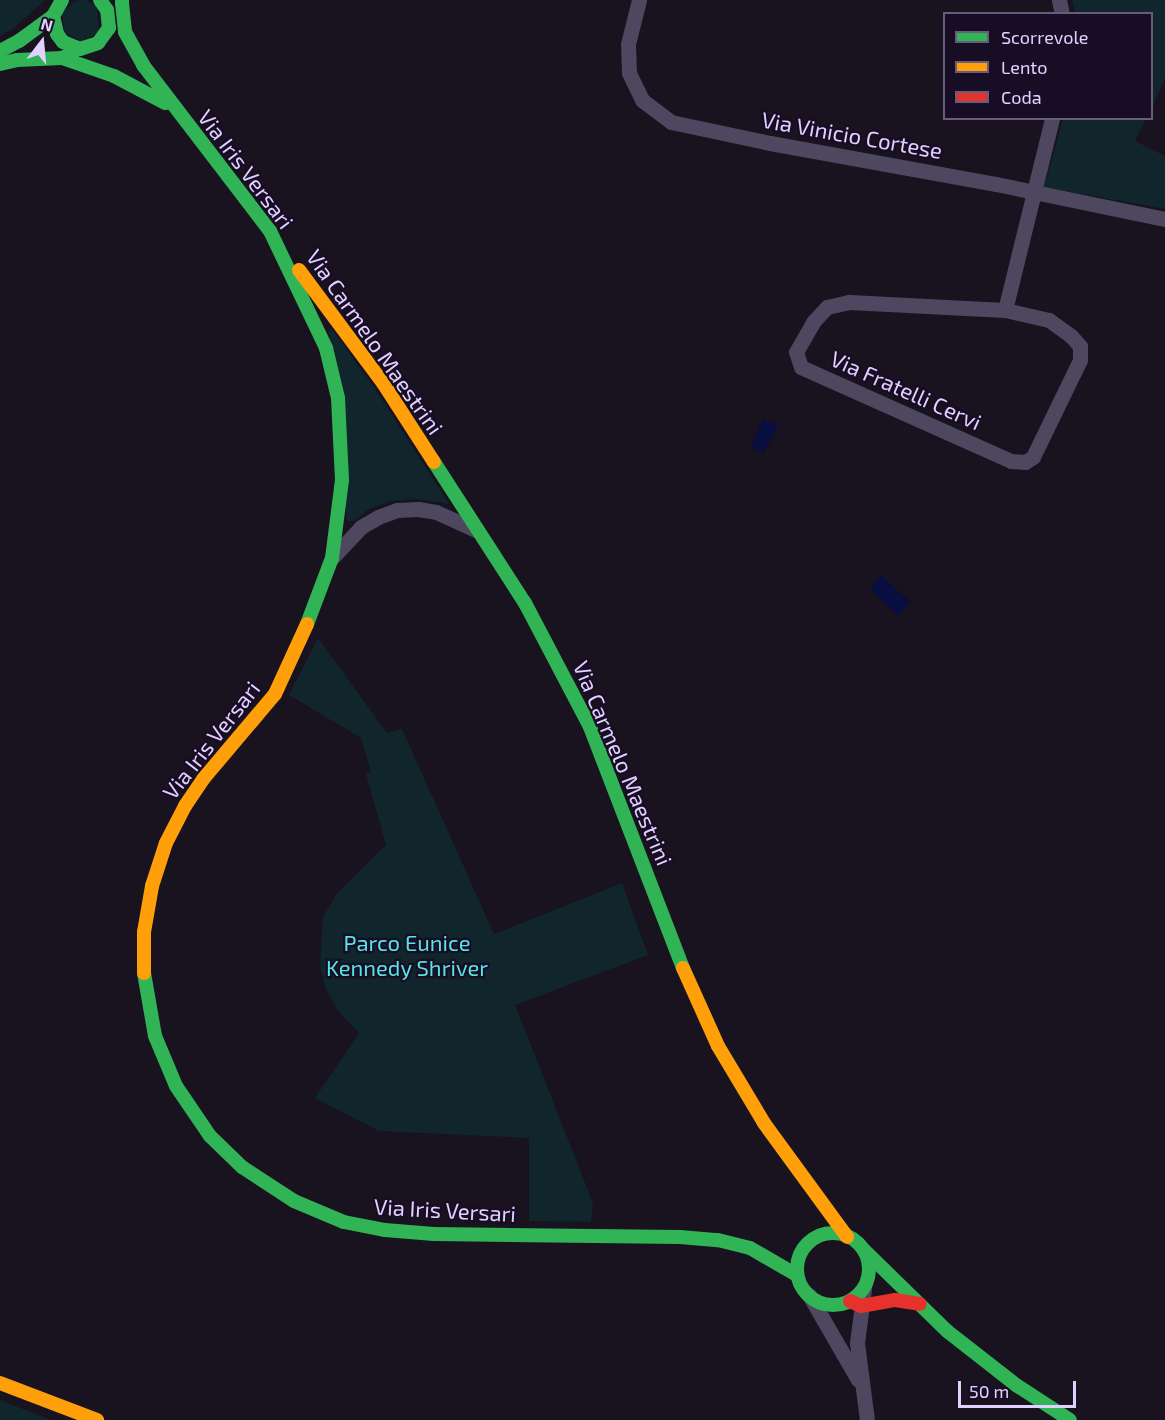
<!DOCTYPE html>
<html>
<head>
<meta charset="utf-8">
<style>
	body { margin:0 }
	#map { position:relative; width:1165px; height:1420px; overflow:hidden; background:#18131f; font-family:"Exo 2",sans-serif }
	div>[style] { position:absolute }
	.green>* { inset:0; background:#11252d }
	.water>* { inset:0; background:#090e41 }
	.street>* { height:15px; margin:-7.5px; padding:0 7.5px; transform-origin:7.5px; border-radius:7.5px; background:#4e4760 }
	.fast>* { height:14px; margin:-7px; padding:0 7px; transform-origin:7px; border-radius:7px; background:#30b455 }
	.fast>.ring { margin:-7px; padding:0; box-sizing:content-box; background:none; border:14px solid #30b455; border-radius:50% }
	.slow>* { height:14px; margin:-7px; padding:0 7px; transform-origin:7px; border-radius:7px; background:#ff9f0a }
	.jam>* { height:14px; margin:-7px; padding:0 7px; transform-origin:7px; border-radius:7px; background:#e5322d }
	span { translate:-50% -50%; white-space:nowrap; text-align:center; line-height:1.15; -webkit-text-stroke:4.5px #170d25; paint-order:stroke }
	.street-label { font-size:22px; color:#e2d1ff }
	.park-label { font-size:22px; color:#58e4e5 }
	.legend { position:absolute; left:943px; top:12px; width:210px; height:108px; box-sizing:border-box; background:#170d25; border:2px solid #685b7c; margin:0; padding:8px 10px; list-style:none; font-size:18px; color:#e2d1ff }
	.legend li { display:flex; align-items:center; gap:12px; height:30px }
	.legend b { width:30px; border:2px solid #685b7c }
	.north { position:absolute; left:12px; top:12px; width:60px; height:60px; -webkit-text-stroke:4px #170d25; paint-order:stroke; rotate:16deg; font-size:16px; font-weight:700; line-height:24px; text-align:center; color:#e2d1ff }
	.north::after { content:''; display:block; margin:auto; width:21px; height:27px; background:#e2d1ff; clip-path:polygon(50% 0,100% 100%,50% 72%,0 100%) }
	.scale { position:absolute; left:958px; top:1381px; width:118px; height:27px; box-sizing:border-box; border:3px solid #e2d1ff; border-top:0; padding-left:8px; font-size:18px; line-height:21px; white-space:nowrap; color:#e2d1ff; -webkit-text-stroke:4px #170d25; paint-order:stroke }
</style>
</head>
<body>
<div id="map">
	<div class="green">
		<i style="clip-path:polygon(0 0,45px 0,14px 28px,0 36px)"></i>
		<i style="clip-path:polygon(77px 0,86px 0,97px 6px,99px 32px,82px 42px,64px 32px,62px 12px)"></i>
		<i style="clip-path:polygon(1072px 0,1165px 0,1165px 79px,1152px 107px,1152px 14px,1075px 13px)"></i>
		<i style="clip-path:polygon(1063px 119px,1146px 119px,1135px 141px,1165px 156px,1165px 209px,1044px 187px)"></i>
		<i style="clip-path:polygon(331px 328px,372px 384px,449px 504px,418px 499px,391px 501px,369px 509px,354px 521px,347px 521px,329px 332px)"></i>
		<i style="clip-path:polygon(318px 638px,387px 733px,402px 729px,494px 934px,622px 883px,648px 955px,515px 1005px,593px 1203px,591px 1222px,529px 1221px,529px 1138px,379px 1131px,315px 1098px,359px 1033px,338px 1011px,326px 989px,320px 966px,323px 917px,336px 895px,386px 845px,366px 774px,371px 772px,361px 738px,289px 695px)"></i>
		<i style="clip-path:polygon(0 1400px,51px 1420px,0 1420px)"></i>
	</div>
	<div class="water">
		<i style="clip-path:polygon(763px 419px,778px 425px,764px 453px,751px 447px)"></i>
		<i style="clip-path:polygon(882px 575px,910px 602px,898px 616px,870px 589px)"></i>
	</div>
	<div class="street">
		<i style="left:639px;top:0;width:45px;rotate:104deg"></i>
		<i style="left:628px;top:44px;width:29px;rotate:88deg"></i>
		<i style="left:629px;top:73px;width:30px;rotate:64deg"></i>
		<i style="left:642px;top:100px;width:36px;rotate:37deg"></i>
		<i style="left:671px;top:122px;width:101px;rotate:12deg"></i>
		<i style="left:770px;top:143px;width:230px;rotate:10.3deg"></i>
		<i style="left:996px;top:184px;width:173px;rotate:11.7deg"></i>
		<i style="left:1059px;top:0;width:14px;rotate:78deg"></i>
		<i style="left:849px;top:302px;width:156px;rotate:2.9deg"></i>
		<i style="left:1005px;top:310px;width:45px;rotate:12.8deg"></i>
		<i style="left:1049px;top:320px;width:27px;rotate:36deg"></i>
		<i style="left:1071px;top:336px;width:13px;rotate:48deg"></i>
		<i style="left:1080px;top:346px;width:14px;rotate:90deg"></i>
		<i style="left:1080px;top:360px;width:108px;rotate:115.9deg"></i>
		<i style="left:1033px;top:457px;width:9px;rotate:148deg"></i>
		<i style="left:1025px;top:462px;width:14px;rotate:-176deg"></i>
		<i style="left:1011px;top:461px;width:230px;rotate:-155.9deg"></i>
		<i style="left:801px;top:367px;width:16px;rotate:-108deg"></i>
		<i style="left:796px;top:352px;width:34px;rotate:-60deg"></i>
		<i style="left:813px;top:322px;width:21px;rotate:-47deg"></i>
		<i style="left:827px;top:307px;width:23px;rotate:-13deg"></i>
		<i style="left:1005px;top:310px;width:198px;rotate:-76.2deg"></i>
		<i style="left:332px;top:558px;width:42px;rotate:-46.9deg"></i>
		<i style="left:361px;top:527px;width:20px;rotate:-30deg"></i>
		<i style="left:378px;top:517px;width:20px;rotate:-20deg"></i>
		<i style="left:397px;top:510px;width:21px;rotate:-3deg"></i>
		<i style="left:418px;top:509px;width:18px;rotate:9deg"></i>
		<i style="left:436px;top:512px;width:44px;rotate:24.2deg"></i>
		<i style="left:864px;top:1289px;width:54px;rotate:97.4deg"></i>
		<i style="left:857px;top:1343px;width:78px;rotate:82.6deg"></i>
		<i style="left:809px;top:1295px;width:98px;rotate:60deg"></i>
	</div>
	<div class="fast">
		<i style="left:62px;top:0;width:18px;rotate:119deg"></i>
		<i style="left:53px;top:16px;width:18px;rotate:77deg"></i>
		<i style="left:57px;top:34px;width:10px;rotate:53deg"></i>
		<i style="left:63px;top:42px;width:18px;rotate:22deg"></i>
		<i style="left:80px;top:49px;width:19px;rotate:-18deg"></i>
		<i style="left:98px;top:43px;width:19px;rotate:-54deg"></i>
		<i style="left:109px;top:28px;width:18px;rotate:-96deg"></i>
		<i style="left:107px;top:10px;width:12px;rotate:-125deg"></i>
		<i style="left:122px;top:0;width:3px;rotate:90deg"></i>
		<i style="left:122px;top:3px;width:29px;rotate:84deg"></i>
		<i style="left:125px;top:32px;width:38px;rotate:61deg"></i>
		<i style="left:143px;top:65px;width:209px;rotate:52.6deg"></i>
		<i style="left:270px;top:231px;width:130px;rotate:64.4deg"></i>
		<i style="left:326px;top:348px;width:51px;rotate:76.5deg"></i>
		<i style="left:338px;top:398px;width:82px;rotate:87.2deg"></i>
		<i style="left:342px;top:480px;width:79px;rotate:97.3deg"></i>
		<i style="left:332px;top:558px;width:71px;rotate:110.7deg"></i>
		<i style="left:0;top:51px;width:21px;rotate:-28deg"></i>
		<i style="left:19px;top:41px;width:42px;rotate:-36.3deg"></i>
		<i style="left:62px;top:58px;width:55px;rotate:19.1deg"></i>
		<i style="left:114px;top:76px;width:58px;rotate:27.9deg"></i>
		<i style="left:0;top:64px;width:17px;rotate:-13deg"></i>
		<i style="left:17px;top:60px;width:45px;rotate:-2.5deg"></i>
		<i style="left:62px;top:58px;width:12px;rotate:-24deg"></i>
		<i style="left:434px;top:462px;width:168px;rotate:57.2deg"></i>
		<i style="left:525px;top:603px;width:140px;rotate:62.3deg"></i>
		<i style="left:590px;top:727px;width:258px;rotate:68.9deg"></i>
		<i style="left:144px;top:973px;width:64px;rotate:80.1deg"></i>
		<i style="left:155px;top:1036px;width:54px;rotate:67.2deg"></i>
		<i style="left:176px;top:1086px;width:60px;rotate:55.8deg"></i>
		<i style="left:210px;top:1136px;width:45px;rotate:44.1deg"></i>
		<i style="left:242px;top:1167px;width:62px;rotate:33.2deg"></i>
		<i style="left:294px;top:1201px;width:54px;rotate:22.8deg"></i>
		<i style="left:344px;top:1222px;width:42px;rotate:11deg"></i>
		<i style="left:385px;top:1230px;width:49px;rotate:4.7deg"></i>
		<i style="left:434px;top:1234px;width:246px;rotate:0.7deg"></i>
		<i style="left:680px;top:1237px;width:38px;rotate:5deg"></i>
		<i style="left:718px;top:1240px;width:33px;rotate:14deg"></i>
		<i style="left:750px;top:1248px;width:52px;rotate:30deg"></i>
		<i class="ring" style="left:797px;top:1233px;width:58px;height:58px"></i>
		<i style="left:864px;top:1250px;width:116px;rotate:44.3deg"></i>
		<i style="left:947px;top:1331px;width:88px;rotate:38deg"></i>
		<i style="left:1016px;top:1385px;width:64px;rotate:32.9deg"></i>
	</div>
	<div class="slow">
		<i style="left:299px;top:270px;width:141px;rotate:53.4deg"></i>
		<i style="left:383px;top:383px;width:94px;rotate:57.2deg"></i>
		<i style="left:683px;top:968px;width:85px;rotate:65.8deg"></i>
		<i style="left:718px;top:1046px;width:90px;rotate:59.1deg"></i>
		<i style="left:764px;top:1123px;width:141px;rotate:53.9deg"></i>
		<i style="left:144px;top:973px;width:41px;rotate:-90deg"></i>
		<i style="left:144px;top:932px;width:47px;rotate:-80.1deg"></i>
		<i style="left:152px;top:886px;width:45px;rotate:-72deg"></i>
		<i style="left:166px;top:843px;width:42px;rotate:-62.8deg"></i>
		<i style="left:185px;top:806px;width:34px;rotate:-56deg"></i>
		<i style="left:204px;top:778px;width:110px;rotate:-49.8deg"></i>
		<i style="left:275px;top:694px;width:77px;rotate:-65.4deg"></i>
		<i style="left:0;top:1383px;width:104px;rotate:20.9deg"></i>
	</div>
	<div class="jam">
		<i style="left:850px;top:1301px;width:12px;rotate:24deg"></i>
		<i style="left:861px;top:1306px;width:35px;rotate:-10deg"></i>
		<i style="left:895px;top:1300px;width:25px;rotate:9deg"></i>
	</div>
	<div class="street-label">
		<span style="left:852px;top:135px;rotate:10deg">Via Vinicio Cortese</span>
		<span style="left:246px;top:169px;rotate:53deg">Via Iris Versari</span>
		<span style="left:375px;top:342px;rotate:55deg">Via Carmelo Maestrini</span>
		<span style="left:906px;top:390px;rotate:24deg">Via Fratelli Cervi</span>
		<span style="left:211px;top:740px;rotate:-52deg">Via Iris Versari</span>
		<span style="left:623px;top:763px;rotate:67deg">Via Carmelo Maestrini</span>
		<span style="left:445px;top:1210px;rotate:3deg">Via Iris Versari</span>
	</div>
	<div class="park-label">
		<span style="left:407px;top:955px">Parco Eunice<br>Kennedy Shriver</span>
	</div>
	<ul class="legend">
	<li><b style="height:8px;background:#30b455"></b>Scorrevole</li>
	<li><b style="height:8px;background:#ff9f0a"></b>Lento</li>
	<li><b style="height:8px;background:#e5322d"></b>Coda</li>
	</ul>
	<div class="north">N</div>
	<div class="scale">50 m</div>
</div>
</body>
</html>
